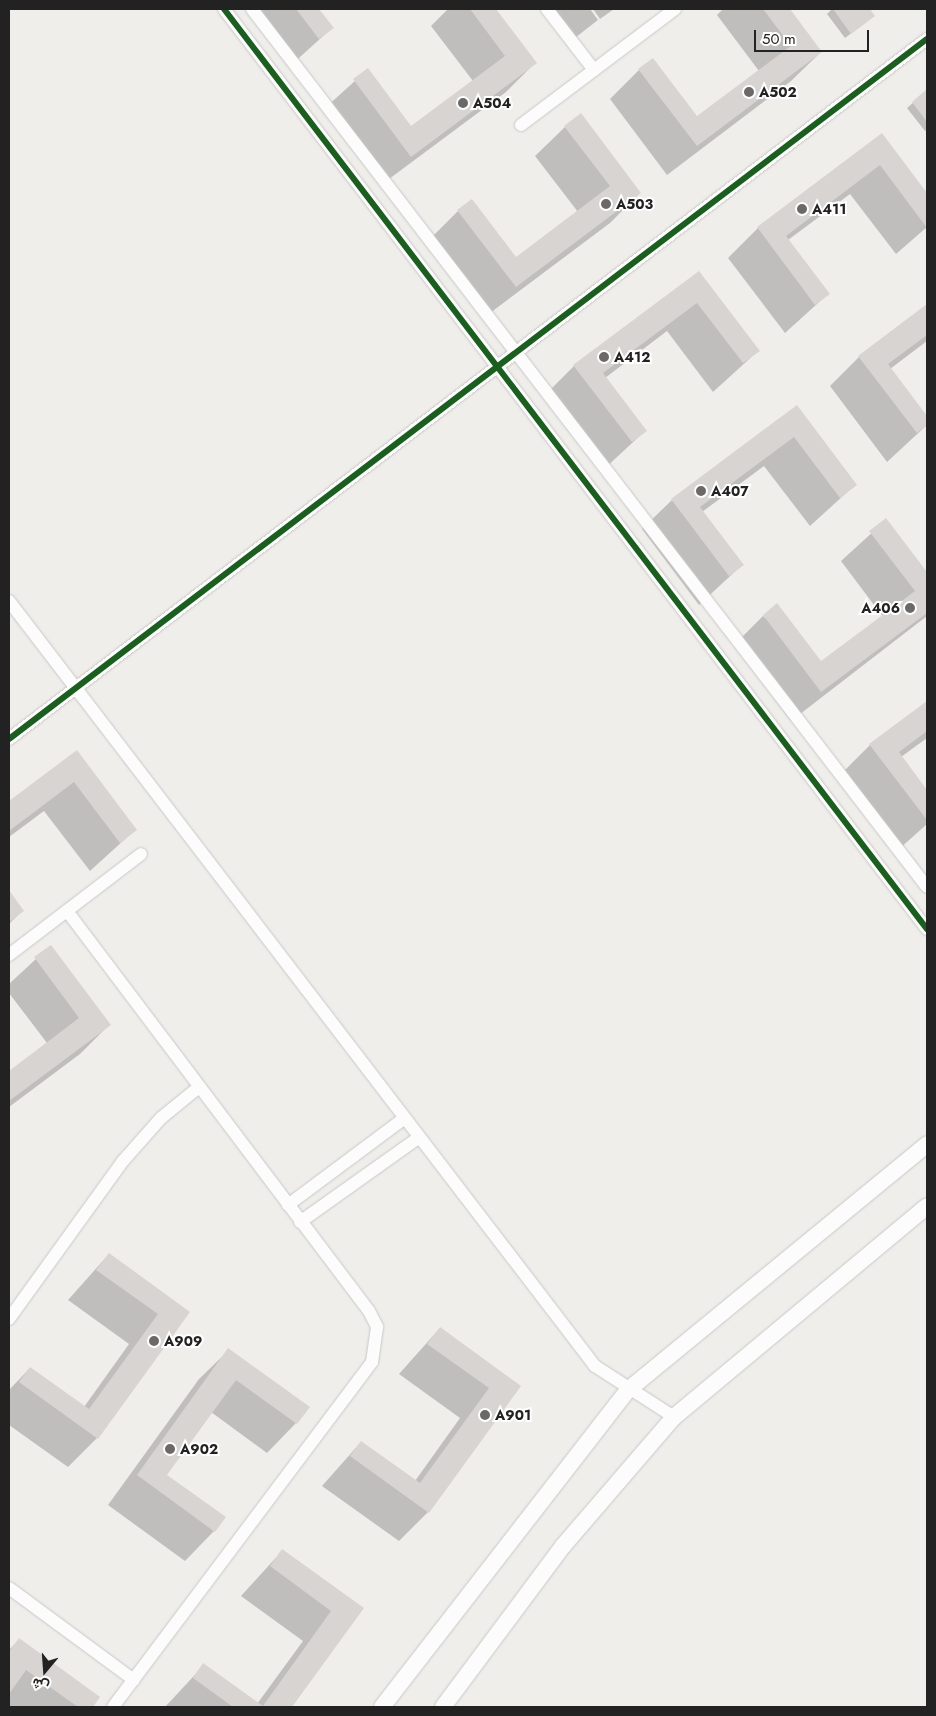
<!DOCTYPE html>
<html>
<head>
<meta charset="utf-8">
<style>
	body { margin:0 }
	#map { position:relative; width:936px; height:1716px; overflow:hidden; background:#f0eeeb; font-family:Jost,Vazirmatn,sans-serif }
	div>[style] { position:absolute }
	.shadow>* { inset:0; background:#0003 }
	.building>* { inset:0; background:#d7d4d2 }
	.roads { filter:drop-shadow(0 0 1px #c9c8c7) drop-shadow(0 0 1px #c9c8c7) }
	.minor>* { height:12px; margin:-6px; padding:0 6px; transform-origin:6px; border-radius:6px; background:#fdfcfc }
	.tertiary>* { height:16px; margin:-8px; padding:0 8px; transform-origin:8px; border-radius:8px; background:#fdfcfc }
	.cycleway>* { height:6px; margin:-3px; padding:0 3px; transform-origin:3px; border-radius:3px; background:#1b5e20 }
	.dots>* { width:14px; height:14px; translate:-50% -50%; box-sizing:border-box; border:2px solid #fff; border-radius:50% }
	span { translate:-50% -50%; white-space:nowrap; text-align:center; line-height:1.15; -webkit-text-stroke:4px #fff; paint-order:stroke }
	.poi-label { font-size:14px; color:#222; font-weight:700 }
	.left { translate:0 -50%; text-align:left }
	.right { translate:-100% -50%; text-align:right }
	.frame { position:absolute; inset:0; border:10px solid #222; pointer-events:none }
	.north { position:absolute; left:20px; top:1646px; width:50px; height:50px; -webkit-text-stroke:4px #fff; paint-order:stroke; rotate:198deg; font-size:14px; font-weight:700; line-height:20px; text-align:center; color:#222 }
	.north::after { content:''; display:block; margin:auto; width:18px; height:22px; background:#222; clip-path:polygon(50% 0,100% 100%,50% 72%,0 100%) }
	.scale { position:absolute; left:754px; top:30px; width:115px; height:22px; box-sizing:border-box; border:2px solid #222; border-top:0; padding-left:6px; font-size:15px; line-height:18px; white-space:nowrap; color:#222; -webkit-text-stroke:4px #fff; paint-order:stroke }
</style>
</head>
<body>
<div id="map">
	<div class="shadow">
		<i style="clip-path:polygon(245px 9px,318px 9px,332px 28px,289px 67px)"></i>
		<i style="clip-path:polygon(448px 9px,495px 9px,535px 63px,506px 92px,381px 185px,324px 109px,367px 70px,411px 128px,473px 81px,431px 26px)"></i>
		<i style="clip-path:polygon(540px 9px,590px 9px,598px 20px,567px 44px)"></i>
		<i style="clip-path:polygon(593px 9px,614px 9px,600px 19px)"></i>
		<i style="clip-path:polygon(723px 9px,788px 9px,821px 52px,791px 81px,667px 175px,610px 99px,639px 70px,697px 117px,759px 71px,717px 15px)"></i>
		<i style="clip-path:polygon(832px 9px,868px 9px,874px 16px,845px 38px,827px 14px)"></i>
		<i style="clip-path:polygon(927px 91px,927px 130px,925px 131px,907px 108px)"></i>
		<i style="clip-path:polygon(565px 127px,640px 193px,610px 223px,486px 316px,429px 240px,458px 211px,516px 258px,578px 212px,535px 156px)"></i>
		<i style="clip-path:polygon(882px 135px,927px 195px,927px 227px,896px 254px,850px 194px,788px 240px,828px 294px,785px 333px,728px 258px,758px 228px)"></i>
		<i style="clip-path:polygon(699px 272px,758px 351px,713px 392px,667px 331px,605px 378px,645px 431px,602px 471px,545px 395px,574px 366px)"></i>
		<i style="clip-path:polygon(927px 306px,927px 341px,890px 369px,927px 425px,887px 462px,830px 386px,859px 357px)"></i>
		<i style="clip-path:polygon(796px 407px,855px 485px,810px 526px,764px 466px,702px 512px,742px 565px,699px 605px,642px 529px,672px 500px)"></i>
		<i style="clip-path:polygon(886px 520px,927px 574px,927px 616px,791px 721px,734px 645px,763px 616px,821px 663px,883px 617px,841px 561px)"></i>
		<i style="clip-path:polygon(927px 703px,927px 738px,901px 757px,927px 792px,927px 824px,898px 850px,841px 774px,870px 745px)"></i>
		<i style="clip-path:polygon(76px 752px,135px 830px,90px 871px,44px 811px,9px 837px,9px 802px)"></i>
		<i style="clip-path:polygon(9px 892px,22px 911px,9px 924px)"></i>
		<i style="clip-path:polygon(50px 946px,109px 1025px,80px 1054px,9px 1107px,9px 1072px,47px 1043px,9px 993px,9px 984px)"></i>
		<i style="clip-path:polygon(109px 1254px,188px 1312px,97px 1438px,68px 1467px,9px 1425px,9px 1390px,30px 1368px,84px 1407px,129px 1344px,68px 1300px)"></i>
		<i style="clip-path:polygon(440px 1328px,519px 1386px,428px 1512px,399px 1541px,322px 1486px,361px 1442px,415px 1481px,460px 1418px,399px 1374px)"></i>
		<i style="clip-path:polygon(229px 1350px,296px 1423px,267px 1453px,211px 1412px,165px 1475px,214px 1531px,185px 1561px,108px 1505px,199px 1379px)"></i>
		<i style="clip-path:polygon(282px 1551px,362px 1608px,290px 1707px,165px 1707px,204px 1665px,257px 1704px,303px 1641px,241px 1596px)"></i>
		<i style="clip-path:polygon(19px 1640px,98px 1697px,91px 1707px,9px 1707px,9px 1650px)"></i>
	</div>
	<div class="building">
		<i style="clip-path:polygon(296px 9px,319px 9px,334px 28px,319px 39px)"></i>
		<i style="clip-path:polygon(470px 9px,496px 9px,537px 63px,411px 157px,353px 79px,368px 68px,411px 126px,505px 56px)"></i>
		<i style="clip-path:polygon(763px 9px,790px 9px,822px 52px,697px 146px,638px 69px,653px 58px,697px 116px,791px 46px)"></i>
		<i style="clip-path:polygon(833px 9px,870px 9px,875px 16px,851px 34px)"></i>
		<i style="clip-path:polygon(927px 89px,927px 122px,912px 102px)"></i>
		<i style="clip-path:polygon(581px 113px,641px 193px,516px 287px,457px 210px,472px 199px,516px 257px,610px 186px,564px 126px)"></i>
		<i style="clip-path:polygon(882px 133px,927px 193px,927px 228px,880px 165px,786px 236px,830px 294px,815px 305px,757px 227px)"></i>
		<i style="clip-path:polygon(699px 271px,760px 351px,743px 363px,697px 303px,603px 373px,647px 431px,632px 442px,573px 365px)"></i>
		<i style="clip-path:polygon(927px 304px,927px 335px,888px 364px,927px 416px,927px 425px,917px 433px,858px 356px)"></i>
		<i style="clip-path:polygon(797px 405px,857px 485px,840px 498px,794px 437px,700px 507px,744px 565px,729px 576px,671px 499px)"></i>
		<i style="clip-path:polygon(886px 518px,927px 572px,927px 613px,821px 692px,763px 615px,777px 603px,821px 661px,915px 591px,869px 531px)"></i>
		<i style="clip-path:polygon(927px 701px,927px 731px,899px 752px,927px 790px,927px 820px,869px 744px)"></i>
		<i style="clip-path:polygon(77px 750px,137px 830px,120px 843px,74px 782px,9px 831px,9px 801px)"></i>
		<i style="clip-path:polygon(9px 890px,24px 911px,9px 922px)"></i>
		<i style="clip-path:polygon(51px 945px,111px 1025px,9px 1101px,9px 1071px,79px 1018px,34px 957px)"></i>
		<i style="clip-path:polygon(109px 1253px,190px 1312px,98px 1439px,19px 1382px,30px 1367px,89px 1409px,158px 1314px,96px 1270px)"></i>
		<i style="clip-path:polygon(440px 1327px,521px 1386px,429px 1513px,350px 1456px,361px 1441px,420px 1483px,489px 1388px,427px 1344px)"></i>
		<i style="clip-path:polygon(228px 1348px,310px 1407px,297px 1424px,236px 1380px,167px 1475px,226px 1517px,215px 1532px,137px 1475px)"></i>
		<i style="clip-path:polygon(282px 1549px,364px 1608px,292px 1707px,233px 1707px,193px 1678px,203px 1663px,263px 1706px,331px 1611px,270px 1566px)"></i>
		<i style="clip-path:polygon(19px 1638px,100px 1697px,93px 1707px,78px 1707px,26px 1670px,9px 1694px,9px 1652px)"></i>
	</div>
	<div class="roads">
		<div class="minor">
			<i style="left:224px;top:9px;width:1158px;rotate:52.62deg"></i>
			<i style="left:252px;top:9px;width:1107px;rotate:52.45deg"></i>
			<i style="left:547px;top:9px;width:77px;rotate:52.4deg"></i>
			<i style="left:521px;top:125px;width:193px;rotate:-37deg"></i>
			<i style="left:9px;top:601px;width:964px;rotate:52.55deg"></i>
			<i style="left:595px;top:1366px;width:94px;rotate:32.8deg"></i>
			<i style="left:9px;top:739px;width:1154px;rotate:-37.33deg"></i>
			<i style="left:67px;top:911px;width:501px;rotate:52.95deg"></i>
			<i style="left:369px;top:1311px;width:18px;rotate:63deg"></i>
			<i style="left:377px;top:1327px;width:35px;rotate:98deg"></i>
			<i style="left:372px;top:1362px;width:431px;rotate:126.9deg"></i>
			<i style="left:9px;top:955px;width:166px;rotate:-37.4deg"></i>
			<i style="left:288px;top:1205px;width:142px;rotate:-36.7deg"></i>
			<i style="left:300px;top:1222px;width:143px;rotate:-35.4deg"></i>
			<i style="left:9px;top:1319px;width:195px;rotate:-54.2deg"></i>
			<i style="left:123px;top:1161px;width:57px;rotate:-48.5deg"></i>
			<i style="left:161px;top:1118px;width:49px;rotate:-39.2deg"></i>
			<i style="left:9px;top:1588px;width:155px;rotate:36.4deg"></i>
		</div>
		<div class="tertiary">
			<i style="left:382px;top:1707px;width:401px;rotate:-52.2deg"></i>
			<i style="left:628px;top:1390px;width:387px;rotate:-39.4deg"></i>
			<i style="left:443px;top:1707px;width:201px;rotate:-53.3deg"></i>
			<i style="left:563px;top:1546px;width:170px;rotate:-49.3deg"></i>
			<i style="left:674px;top:1417px;width:329px;rotate:-39.8deg"></i>
		</div>
	</div>
	<div class="cycleway">
		<i style="left:224px;top:9px;width:1158px;rotate:52.62deg"></i>
		<i style="left:9px;top:739px;width:1154px;rotate:-37.33deg"></i>
	</div>
	<div class="dots">
		<i style="left:749px;top:92px;background:#6a6968"></i>
		<i style="left:463px;top:103px;background:#6a6968"></i>
		<i style="left:606px;top:204px;background:#6a6968"></i>
		<i style="left:802px;top:209px;background:#6a6968"></i>
		<i style="left:604px;top:357px;background:#6a6968"></i>
		<i style="left:701px;top:491px;background:#6a6968"></i>
		<i style="left:910px;top:608px;background:#6a6968"></i>
		<i style="left:154px;top:1341px;background:#6a6968"></i>
		<i style="left:485px;top:1415px;background:#6a6968"></i>
		<i style="left:170px;top:1449px;background:#6a6968"></i>
	</div>
	<div class="poi-label">
		<span class="left" style="left:759px;top:92px">A502</span>
		<span class="left" style="left:473px;top:103px">A504</span>
		<span class="left" style="left:616px;top:204px">A503</span>
		<span class="left" style="left:812px;top:209px">A411</span>
		<span class="left" style="left:614px;top:357px">A412</span>
		<span class="left" style="left:711px;top:491px">A407</span>
		<span class="right" style="left:900px;top:608px">A406</span>
		<span class="left" style="left:164px;top:1341px">A909</span>
		<span class="left" style="left:495px;top:1415px">A901</span>
		<span class="left" style="left:180px;top:1449px">A902</span>
	</div>
	<div class="frame"></div>
	<div class="north">ش</div>
	<div class="scale">50 m</div>
</div>
</body>
</html>
